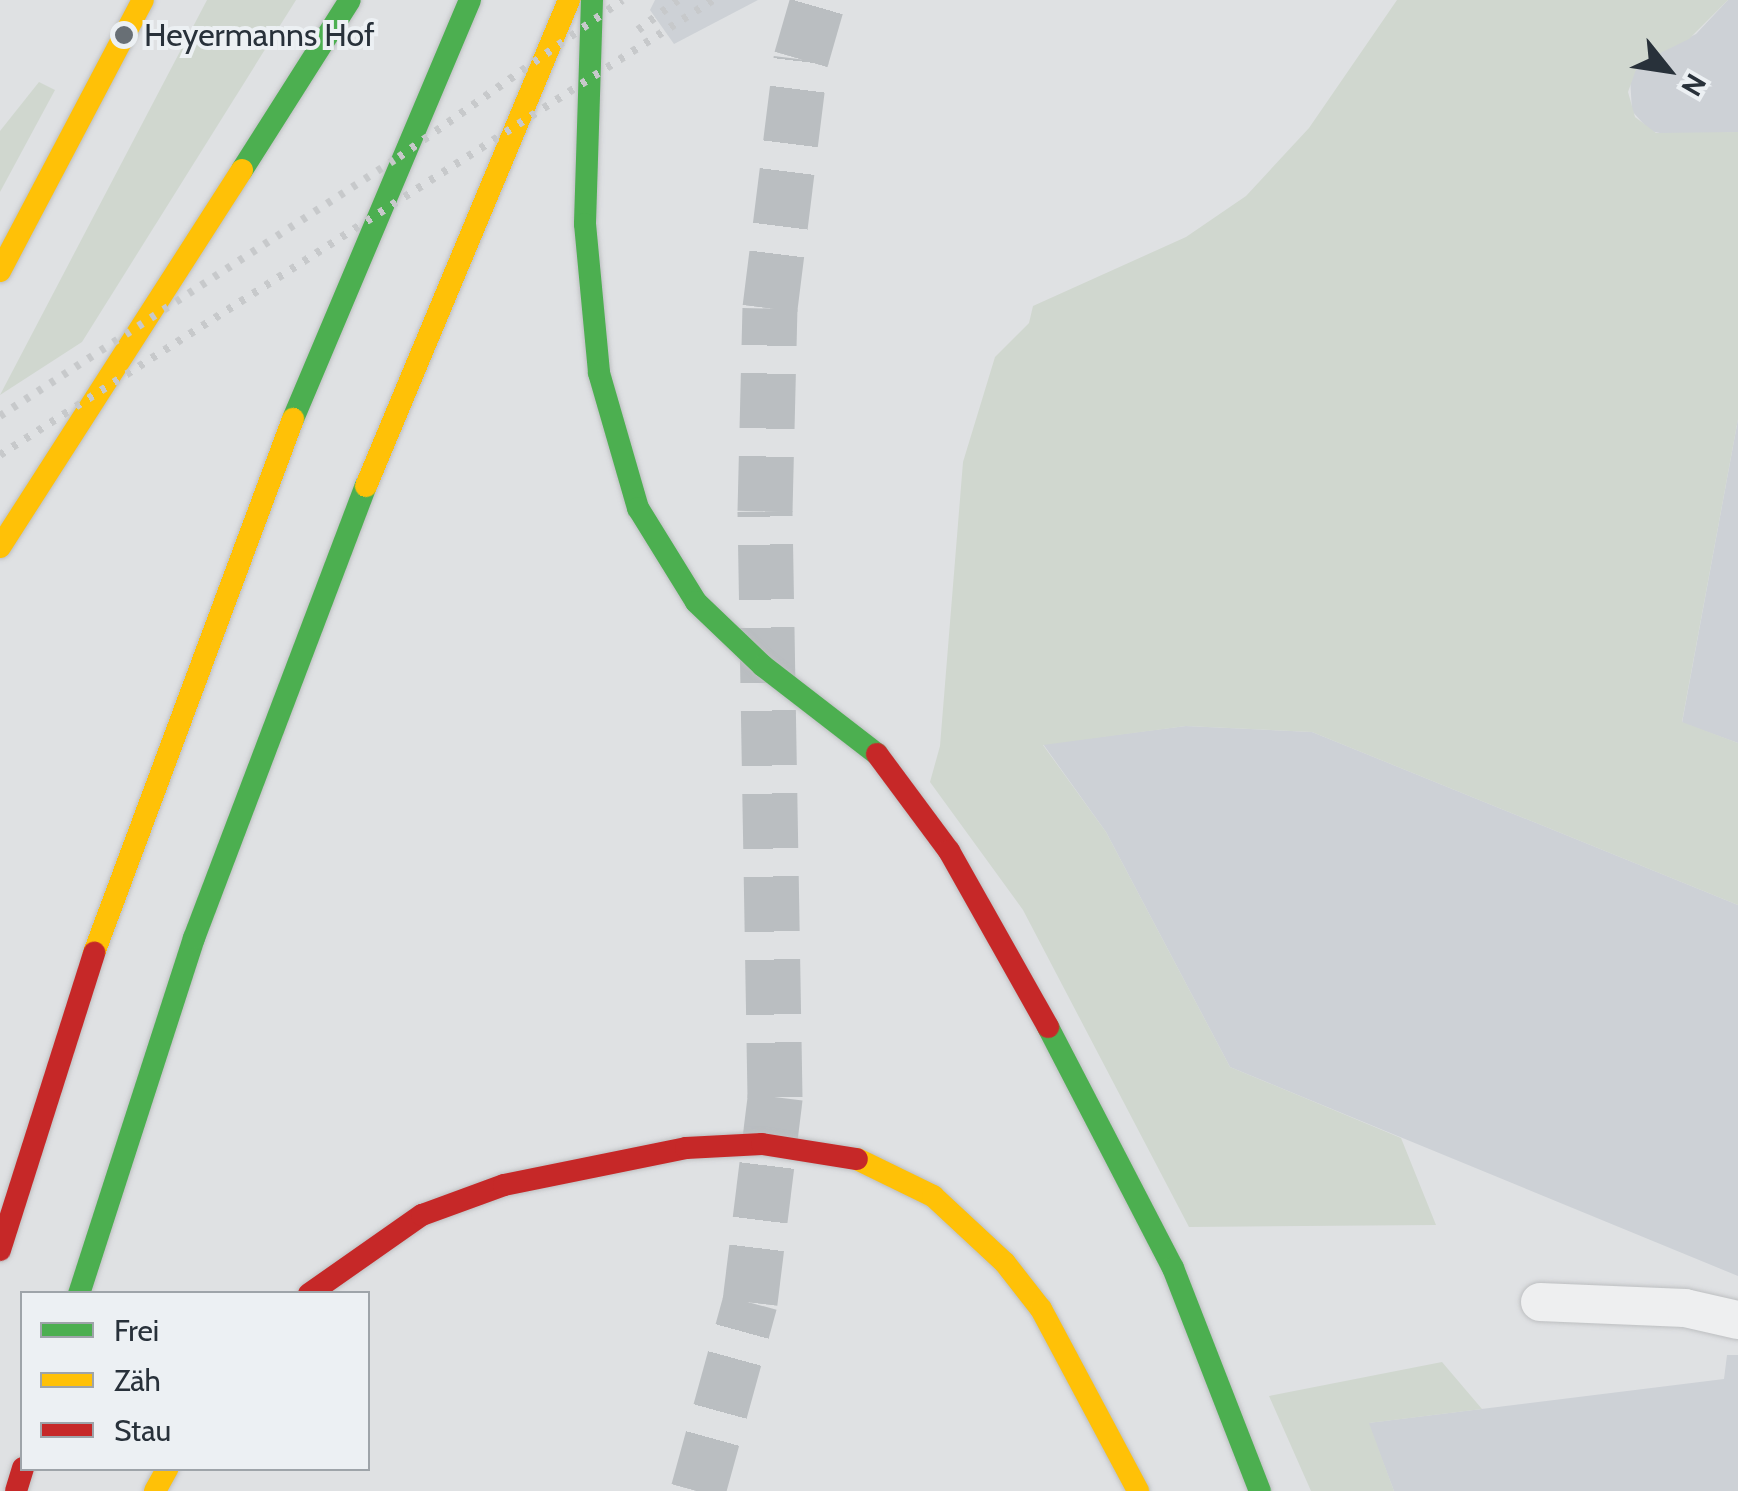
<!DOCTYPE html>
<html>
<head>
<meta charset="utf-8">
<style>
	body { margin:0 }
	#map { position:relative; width:1738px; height:1491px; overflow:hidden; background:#dfe1e3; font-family:Cabin,sans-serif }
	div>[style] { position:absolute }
	.built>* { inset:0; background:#cdd1d6 }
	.green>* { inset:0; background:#d0d7cf }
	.highway-tunnel>* { height:55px; margin-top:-27.5px; transform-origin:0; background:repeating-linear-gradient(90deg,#babec1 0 55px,transparent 0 83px) }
	.roads { filter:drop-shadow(0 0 2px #bdbfc1) drop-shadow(0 0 2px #bdbfc1) }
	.street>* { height:38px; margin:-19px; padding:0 19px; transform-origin:19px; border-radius:19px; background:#eeeff0 }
	.fast>* { height:22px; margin:-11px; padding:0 11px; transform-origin:11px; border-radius:11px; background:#4caf50 }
	.slow>* { height:22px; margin:-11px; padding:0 11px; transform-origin:11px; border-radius:11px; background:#ffc107 }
	.jam>* { height:22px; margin:-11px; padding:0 11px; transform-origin:11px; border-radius:11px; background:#c62828 }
	.rail>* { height:8px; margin-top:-4px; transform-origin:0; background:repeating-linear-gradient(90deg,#c7c9cb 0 5px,transparent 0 15px) }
	.dots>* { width:28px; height:28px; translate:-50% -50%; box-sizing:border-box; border:5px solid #ecf0f3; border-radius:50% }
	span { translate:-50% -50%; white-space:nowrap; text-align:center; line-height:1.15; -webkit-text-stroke:8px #ecf0f3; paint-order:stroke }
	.poi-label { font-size:32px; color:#28313a }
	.left { translate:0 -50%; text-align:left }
	.legend { position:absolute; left:20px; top:1291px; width:350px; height:180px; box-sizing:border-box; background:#ecf0f3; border:2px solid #9ea4a9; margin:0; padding:12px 18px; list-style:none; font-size:30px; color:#28313a }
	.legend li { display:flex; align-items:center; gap:20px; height:50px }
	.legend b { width:50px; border:2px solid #9ea4a9 }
	.north { position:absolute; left:1618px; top:20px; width:100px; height:100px; -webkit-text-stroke:8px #ecf0f3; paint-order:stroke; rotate:120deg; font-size:28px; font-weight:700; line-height:40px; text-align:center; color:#28313a }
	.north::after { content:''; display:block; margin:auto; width:35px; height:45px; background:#28313a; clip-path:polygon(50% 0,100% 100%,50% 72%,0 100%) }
</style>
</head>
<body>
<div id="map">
	<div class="built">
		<i style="clip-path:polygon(655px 0,758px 0,674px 44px,650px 10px)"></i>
		<i style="clip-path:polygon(1728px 0,1738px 0,1738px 132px,1675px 136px,1650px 131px,1632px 111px,1630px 77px,1645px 59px,1696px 34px)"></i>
		<i style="clip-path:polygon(1738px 419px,1738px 743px,1682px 723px)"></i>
		<i style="clip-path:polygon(1186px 726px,1312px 732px,1738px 905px,1738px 1276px,1230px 1067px,1106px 832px,1043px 744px)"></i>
		<i style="clip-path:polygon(1727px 1355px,1738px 1355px,1738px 1491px,1394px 1491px,1368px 1423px,1724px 1379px)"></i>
	</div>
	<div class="green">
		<i style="clip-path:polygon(207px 0,296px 0,82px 342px,0 395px)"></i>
		<i style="clip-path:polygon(1397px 0,1728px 0,1689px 39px,1638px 64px,1628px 92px,1635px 117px,1656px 133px,1738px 132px,1738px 419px,1682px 722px,1738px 743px,1738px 905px,1312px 732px,1186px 726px,1043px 745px,1106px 832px,1230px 1067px,1401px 1138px,1436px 1225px,1189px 1227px,1023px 910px,930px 782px,940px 746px,963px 462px,995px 357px,1029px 323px,1033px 306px,1186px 237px,1246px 196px,1309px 128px)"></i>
		<i style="clip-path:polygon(39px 82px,55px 90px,0 192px,0 131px)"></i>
		<i style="clip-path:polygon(1442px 1362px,1482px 1409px,1369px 1423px,1394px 1491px,1311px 1491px,1269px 1396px)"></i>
	</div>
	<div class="highway-tunnel">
		<i style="left:698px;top:1491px;width:196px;rotate:-74.6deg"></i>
		<i style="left:750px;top:1302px;width:207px;rotate:-83deg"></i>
		<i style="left:775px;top:1097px;width:586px;rotate:-90.98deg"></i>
		<i style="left:765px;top:511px;width:203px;rotate:-88.6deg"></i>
		<i style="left:770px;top:308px;width:251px;rotate:-82.9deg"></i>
		<i style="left:801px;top:59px;width:61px;rotate:-73.9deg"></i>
	</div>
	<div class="roads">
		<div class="street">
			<i style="left:1540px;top:1302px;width:145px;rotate:2.4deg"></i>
			<i style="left:1685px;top:1308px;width:54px;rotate:12.8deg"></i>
		</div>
		<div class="fast">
			<i style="left:592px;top:0;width:224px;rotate:91.8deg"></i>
			<i style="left:585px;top:224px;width:150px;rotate:84.6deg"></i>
			<i style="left:599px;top:373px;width:141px;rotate:73.9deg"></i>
			<i style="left:638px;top:508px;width:110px;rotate:58.3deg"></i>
			<i style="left:696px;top:602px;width:93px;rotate:43.7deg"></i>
			<i style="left:763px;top:666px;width:144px;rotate:37.7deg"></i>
			<i style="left:242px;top:170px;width:201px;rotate:-57.6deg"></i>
			<i style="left:293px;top:419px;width:455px;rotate:-67.1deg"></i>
			<i style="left:1048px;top:1027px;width:271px;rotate:62.6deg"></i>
			<i style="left:1173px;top:1268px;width:239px;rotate:68.7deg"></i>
			<i style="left:79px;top:1294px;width:374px;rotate:-72.1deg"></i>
			<i style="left:194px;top:938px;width:484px;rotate:-69.2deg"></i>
		</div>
		<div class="slow">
			<i style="left:0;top:271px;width:306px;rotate:-62.2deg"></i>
			<i style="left:366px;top:486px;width:527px;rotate:-67.33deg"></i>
			<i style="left:0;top:547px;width:448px;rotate:-57.3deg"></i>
			<i style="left:94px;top:953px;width:570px;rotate:-69.56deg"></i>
			<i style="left:857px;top:1159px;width:85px;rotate:26deg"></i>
			<i style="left:933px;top:1196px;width:98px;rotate:42.9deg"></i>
			<i style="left:1005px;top:1263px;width:58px;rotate:52deg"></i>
			<i style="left:1041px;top:1309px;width:206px;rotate:61.9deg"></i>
			<i style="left:155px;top:1491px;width:26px;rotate:-61deg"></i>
		</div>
		<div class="jam">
			<i style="left:877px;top:754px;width:121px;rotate:53.4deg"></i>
			<i style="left:949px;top:851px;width:202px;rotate:60.6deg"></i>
			<i style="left:0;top:1250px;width:312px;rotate:-72.4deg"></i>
			<i style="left:309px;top:1294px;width:138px;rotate:-35deg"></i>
			<i style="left:422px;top:1215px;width:87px;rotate:-20.1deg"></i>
			<i style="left:504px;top:1185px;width:186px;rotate:-11.5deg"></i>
			<i style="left:686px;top:1148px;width:76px;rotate:-3deg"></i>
			<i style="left:762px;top:1144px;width:96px;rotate:9deg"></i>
			<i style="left:16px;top:1491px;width:24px;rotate:-73deg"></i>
		</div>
	</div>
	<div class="rail">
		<i style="left:638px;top:30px;width:50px;rotate:-36.9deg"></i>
		<i style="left:0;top:416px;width:476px;rotate:-33deg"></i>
		<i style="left:399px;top:157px;width:273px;rotate:-35.1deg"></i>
		<i style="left:0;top:455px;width:846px;rotate:-32.54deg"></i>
	</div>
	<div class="dots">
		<i style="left:124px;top:35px;background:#686f75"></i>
	</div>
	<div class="poi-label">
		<span class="left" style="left:144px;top:35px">Heyermanns Hof</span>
	</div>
	<ul class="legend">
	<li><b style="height:12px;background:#4caf50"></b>Frei</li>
	<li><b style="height:12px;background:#ffc107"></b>Zäh</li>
	<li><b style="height:12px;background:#c62828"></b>Stau</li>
	</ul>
	<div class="north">N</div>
</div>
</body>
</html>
